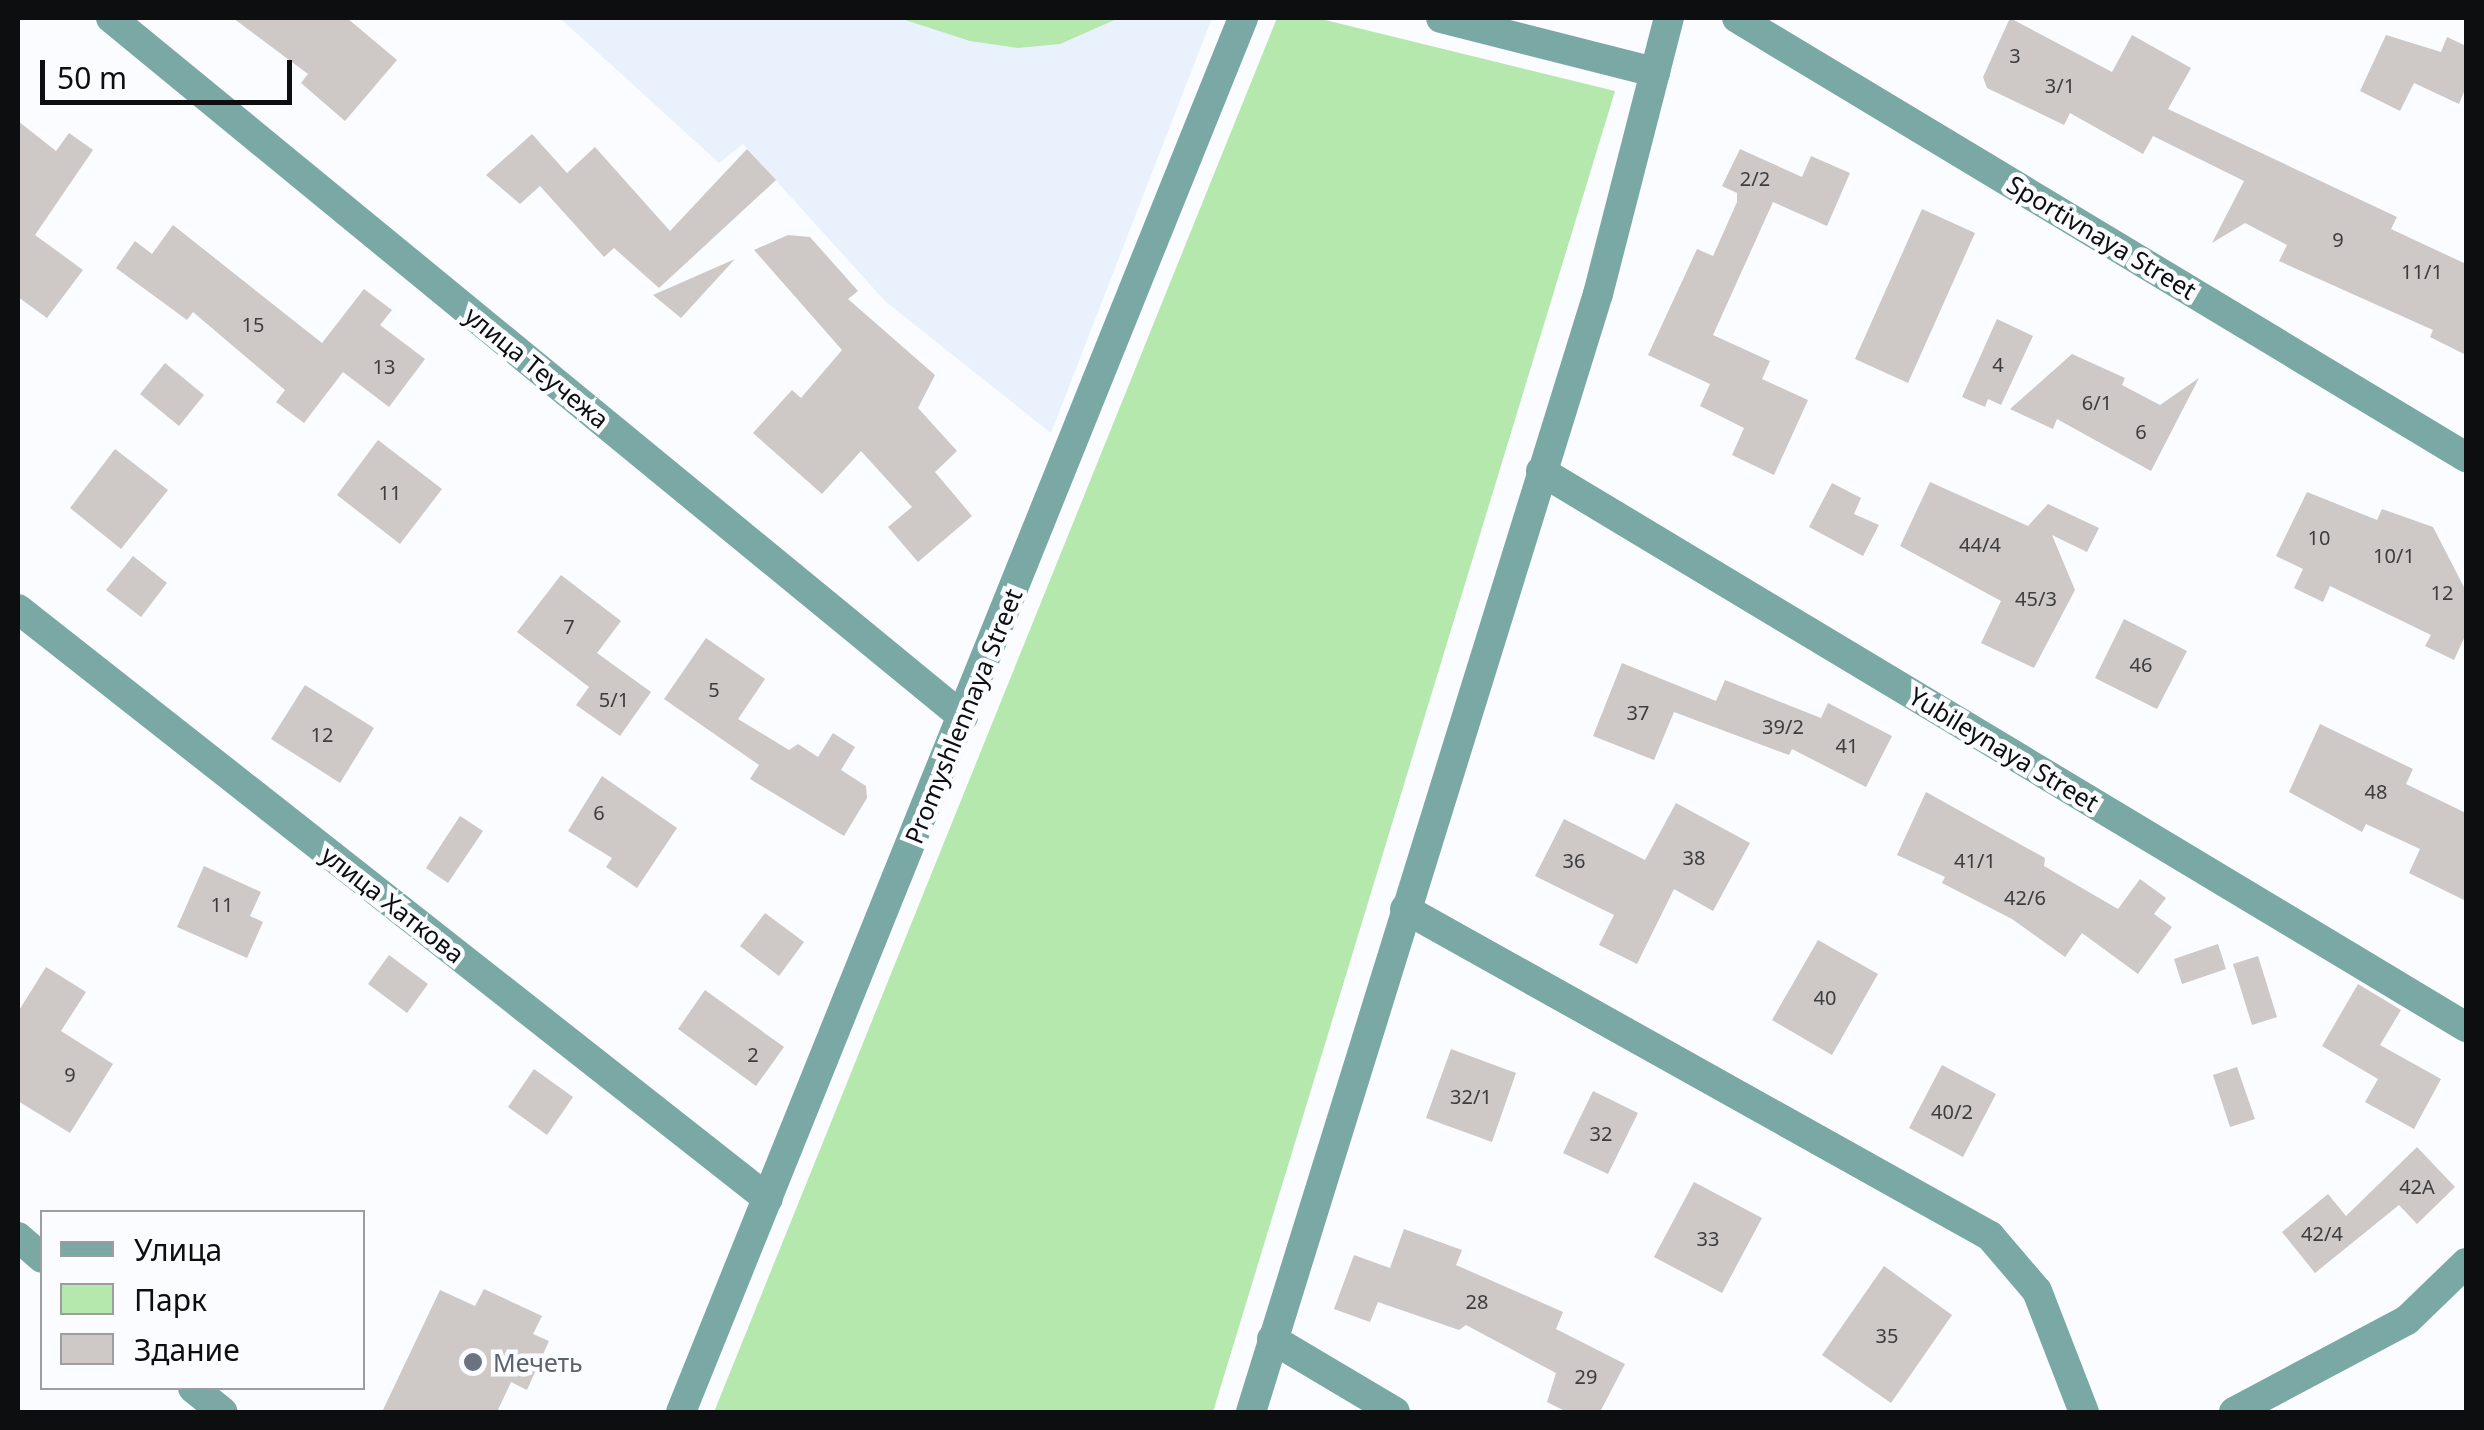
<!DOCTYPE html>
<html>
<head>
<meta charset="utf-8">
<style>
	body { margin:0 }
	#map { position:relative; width:2484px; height:1430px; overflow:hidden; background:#fafcff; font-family:"Noto Sans",sans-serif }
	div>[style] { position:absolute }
	.built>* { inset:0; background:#e8f1fc }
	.green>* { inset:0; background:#b4e8ad }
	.building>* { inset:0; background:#cec8c6 }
	.street>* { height:30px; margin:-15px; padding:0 15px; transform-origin:15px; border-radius:15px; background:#7aa8a5 }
	.dots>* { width:28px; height:28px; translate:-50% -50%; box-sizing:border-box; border:5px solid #fafcff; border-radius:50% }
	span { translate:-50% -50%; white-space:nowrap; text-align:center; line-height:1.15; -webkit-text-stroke:9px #fafcff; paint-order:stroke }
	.number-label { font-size:20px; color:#3d3c3e }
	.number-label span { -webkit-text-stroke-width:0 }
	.street-label { font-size:25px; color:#0d0e10 }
	.worship-label { font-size:25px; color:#5b616d }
	.left { translate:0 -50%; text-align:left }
	.frame { position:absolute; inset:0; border:20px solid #0d0e10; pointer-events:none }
	.legend { position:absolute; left:40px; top:1210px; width:325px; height:180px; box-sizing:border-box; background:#fafcff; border:2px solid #9b9d9f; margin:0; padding:12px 18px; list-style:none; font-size:30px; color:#0d0e10 }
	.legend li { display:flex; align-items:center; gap:20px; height:50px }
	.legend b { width:50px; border:2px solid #9b9d9f }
	.scale { position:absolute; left:40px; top:60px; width:252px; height:45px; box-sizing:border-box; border:5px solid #0d0e10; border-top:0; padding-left:12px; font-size:30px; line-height:35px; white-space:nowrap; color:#0d0e10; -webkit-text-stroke:8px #fafcff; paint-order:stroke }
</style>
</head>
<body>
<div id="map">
	<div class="built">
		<i style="clip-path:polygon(560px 18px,1212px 18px,1051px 433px,886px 302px,743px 144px,719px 163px)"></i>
	</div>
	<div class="green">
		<i style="clip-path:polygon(899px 18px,1119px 18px,1060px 44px,1018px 48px,970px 41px)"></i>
		<i style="clip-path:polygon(1277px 18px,1317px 18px,1615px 91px,1213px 1412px,714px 1412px)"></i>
	</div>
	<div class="building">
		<i style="clip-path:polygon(233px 18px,347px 18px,397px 60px,345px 121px,301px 83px,308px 74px)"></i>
		<i style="clip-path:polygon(2010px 18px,2112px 72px,2132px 35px,2191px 68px,2168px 109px,2397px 217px,2391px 229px,2466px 264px,2466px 355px,2430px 337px,2433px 330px,2279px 261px,2287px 245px,2245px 223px,2212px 243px,2244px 181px,2153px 136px,2143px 154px,2070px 113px,2064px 125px,1987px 88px,1983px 77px)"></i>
		<i style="clip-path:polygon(2386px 35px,2441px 52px,2447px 37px,2466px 46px,2466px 87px,2459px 104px,2414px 83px,2400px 111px,2360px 91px)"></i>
		<i style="clip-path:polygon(18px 121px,56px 151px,69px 133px,93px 150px,35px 235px,83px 270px,47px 318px,18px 297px)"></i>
		<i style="clip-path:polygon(532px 134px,567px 173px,595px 147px,670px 231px,747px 149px,776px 180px,659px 288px,614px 248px,604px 257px,540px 186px,520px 204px,486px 175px)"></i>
		<i style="clip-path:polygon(1740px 149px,1802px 177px,1811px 156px,1850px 173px,1827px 226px,1773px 202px,1713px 335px,1770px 361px,1762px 379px,1808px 400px,1774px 475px,1732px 455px,1744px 428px,1700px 406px,1710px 384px,1648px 355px,1697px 249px,1713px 256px,1737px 202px,1737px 193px,1722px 186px)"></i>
		<i style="clip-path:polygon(1922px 209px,1975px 233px,1908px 383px,1855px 359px)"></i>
		<i style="clip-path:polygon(173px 225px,322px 343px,364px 289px,392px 310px,380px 325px,425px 359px,389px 407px,343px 372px,304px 423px,276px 402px,285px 390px,193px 312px,187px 320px,116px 268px,135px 241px,152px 254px)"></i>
		<i style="clip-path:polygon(788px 235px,810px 237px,858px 291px,848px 299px,935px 375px,918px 408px,957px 451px,935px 472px,972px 516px,918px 562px,888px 527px,912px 507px,861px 451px,822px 494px,753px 433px,792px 390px,801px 398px,842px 350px,754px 250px)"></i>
		<i style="clip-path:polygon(735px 259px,681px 318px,653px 295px)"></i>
		<i style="clip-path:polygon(1997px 319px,2033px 336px,2001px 405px,1988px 399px,1985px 407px,1962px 397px)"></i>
		<i style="clip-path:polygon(2072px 354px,2125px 378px,2122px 385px,2160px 405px,2199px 378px,2151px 471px,2057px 419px,2053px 429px,2010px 409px)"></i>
		<i style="clip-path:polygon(165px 363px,204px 395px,179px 426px,140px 394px)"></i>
		<i style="clip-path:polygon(378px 440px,442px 489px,400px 544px,337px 495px)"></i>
		<i style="clip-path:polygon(115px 449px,168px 490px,121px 549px,70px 508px)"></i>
		<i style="clip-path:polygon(1930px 482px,2028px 526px,2048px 504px,2099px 528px,2087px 552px,2052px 535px,2075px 590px,2034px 668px,1981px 643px,2001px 601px,1900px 546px)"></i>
		<i style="clip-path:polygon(1832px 483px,1861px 498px,1854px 514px,1879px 525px,1863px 556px,1809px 527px)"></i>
		<i style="clip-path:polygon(2307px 492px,2377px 520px,2382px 509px,2433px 527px,2466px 591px,2466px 634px,2454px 660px,2425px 646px,2431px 635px,2330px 586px,2323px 602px,2294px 588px,2303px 569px,2276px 556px)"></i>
		<i style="clip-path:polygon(133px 556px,167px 583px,141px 617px,106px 590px)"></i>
		<i style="clip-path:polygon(561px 575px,621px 621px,597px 653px,651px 692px,620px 736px,576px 705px,589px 687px,517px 632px)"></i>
		<i style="clip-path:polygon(2124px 619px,2187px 651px,2157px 709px,2095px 678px)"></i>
		<i style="clip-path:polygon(706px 638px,765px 679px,738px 719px,789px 750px,798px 744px,818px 757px,833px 733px,855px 747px,841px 770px,866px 786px,867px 798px,844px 836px,750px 779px,759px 765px,664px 699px)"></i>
		<i style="clip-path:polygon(1622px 663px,1716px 701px,1725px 680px,1821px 718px,1828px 703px,1892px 736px,1866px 787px,1792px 749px,1789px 755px,1674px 712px,1654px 760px,1593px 736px)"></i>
		<i style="clip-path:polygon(305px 685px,374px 728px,340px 783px,271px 739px)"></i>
		<i style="clip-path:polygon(2320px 724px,2413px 769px,2406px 784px,2466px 813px,2466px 901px,2409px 873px,2420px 849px,2366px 824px,2362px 832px,2289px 792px)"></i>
		<i style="clip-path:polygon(602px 776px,677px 828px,637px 888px,606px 867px,612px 858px,568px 831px)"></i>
		<i style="clip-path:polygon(1926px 792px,2045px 858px,2044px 866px,2118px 909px,2140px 879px,2166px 898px,2154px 914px,2172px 927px,2138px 974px,2082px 933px,2065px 957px,2012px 919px,1942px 883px,1945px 877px,1897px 855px)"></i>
		<i style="clip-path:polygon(1676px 803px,1750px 843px,1713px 911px,1674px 889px,1637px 964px,1599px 945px,1614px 915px,1535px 876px,1564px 819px,1645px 860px)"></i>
		<i style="clip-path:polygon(460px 816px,483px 831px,448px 883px,426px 868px)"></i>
		<i style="clip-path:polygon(204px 866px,261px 892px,250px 916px,263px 922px,247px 958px,177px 927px)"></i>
		<i style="clip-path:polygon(765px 913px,804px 942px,779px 976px,740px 946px)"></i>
		<i style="clip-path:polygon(1818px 940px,1878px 974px,1832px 1055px,1772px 1020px)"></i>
		<i style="clip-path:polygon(2218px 944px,2226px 969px,2182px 984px,2174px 959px)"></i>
		<i style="clip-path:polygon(389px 955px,428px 984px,407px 1013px,368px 984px)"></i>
		<i style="clip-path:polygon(2258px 956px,2277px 1017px,2252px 1025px,2233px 964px)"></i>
		<i style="clip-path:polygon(46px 967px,86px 992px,61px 1031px,113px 1064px,70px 1133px,18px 1101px,18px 1012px)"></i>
		<i style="clip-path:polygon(2358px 984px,2401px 1010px,2380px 1045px,2441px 1079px,2414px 1129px,2365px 1102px,2378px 1079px,2322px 1046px)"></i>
		<i style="clip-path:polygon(705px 990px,784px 1047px,756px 1086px,678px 1029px)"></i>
		<i style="clip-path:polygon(1451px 1049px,1516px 1073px,1492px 1142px,1426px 1118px)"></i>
		<i style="clip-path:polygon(1942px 1065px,1996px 1094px,1963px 1157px,1909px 1128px)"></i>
		<i style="clip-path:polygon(2237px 1067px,2255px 1119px,2230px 1127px,2213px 1075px)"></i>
		<i style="clip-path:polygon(534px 1069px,573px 1097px,547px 1135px,508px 1107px)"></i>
		<i style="clip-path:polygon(1593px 1091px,1638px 1113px,1608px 1174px,1563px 1153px)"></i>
		<i style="clip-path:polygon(2417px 1147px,2455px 1187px,2417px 1224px,2399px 1205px,2315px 1273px,2282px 1232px,2328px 1194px,2346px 1216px)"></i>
		<i style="clip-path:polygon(1694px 1182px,1762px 1218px,1722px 1293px,1654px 1257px)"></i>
		<i style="clip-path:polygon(1404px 1229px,1462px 1250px,1456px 1265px,1563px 1312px,1556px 1329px,1625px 1364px,1600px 1412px,1567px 1412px,1547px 1402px,1556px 1373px,1466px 1325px,1459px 1330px,1378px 1302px,1370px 1322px,1334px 1309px,1354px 1255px,1390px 1268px)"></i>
		<i style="clip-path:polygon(1884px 1266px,1952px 1315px,1891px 1403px,1822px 1355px)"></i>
		<i style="clip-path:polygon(484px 1289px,542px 1316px,533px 1334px,549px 1341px,527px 1390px,511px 1382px,497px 1412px,382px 1412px,440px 1290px,475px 1306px)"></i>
	</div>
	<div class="street">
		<i style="left:111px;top:18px;width:1102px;rotate:39.37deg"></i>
		<i style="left:1441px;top:18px;width:221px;rotate:14.2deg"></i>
		<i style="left:1737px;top:18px;width:851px;rotate:31.06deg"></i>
		<i style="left:1541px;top:471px;width:1079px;rotate:31.01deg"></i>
		<i style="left:18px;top:609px;width:954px;rotate:38.19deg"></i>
		<i style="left:1405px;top:909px;width:670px;rotate:29.2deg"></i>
		<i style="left:1990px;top:1236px;width:72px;rotate:49.5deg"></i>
		<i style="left:2037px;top:1291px;width:130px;rotate:68.8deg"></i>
		<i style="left:18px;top:1237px;width:32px;rotate:41deg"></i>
		<i style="left:1272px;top:1339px;width:143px;rotate:30.7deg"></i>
		<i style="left:193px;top:1388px;width:38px;rotate:39deg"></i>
		<i style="left:681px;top:1412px;width:1503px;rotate:-68.04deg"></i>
		<i style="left:1251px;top:1412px;width:1171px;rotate:-72.76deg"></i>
		<i style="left:1598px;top:294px;width:285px;rotate:-75.6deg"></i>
		<i style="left:2234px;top:1412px;width:196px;rotate:-28deg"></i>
		<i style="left:2407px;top:1320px;width:82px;rotate:-44deg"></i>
	</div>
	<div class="dots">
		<i style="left:473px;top:1362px;background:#6b7280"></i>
	</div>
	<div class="number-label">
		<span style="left:2015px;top:55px">3</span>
		<span style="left:2060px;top:85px">3/1</span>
		<span style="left:1755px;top:178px">2/2</span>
		<span style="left:2338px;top:239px">9</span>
		<span style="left:2422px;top:271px">11/1</span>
		<span style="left:253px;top:324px">15</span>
		<span style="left:1998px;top:364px">4</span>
		<span style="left:384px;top:366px">13</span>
		<span style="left:2097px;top:402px">6/1</span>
		<span style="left:2141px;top:431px">6</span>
		<span style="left:390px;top:492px">11</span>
		<span style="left:2319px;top:537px">10</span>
		<span style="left:1980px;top:544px">44/4</span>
		<span style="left:2394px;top:555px">10/1</span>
		<span style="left:2442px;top:592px">12</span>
		<span style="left:2036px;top:598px">45/3</span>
		<span style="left:569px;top:626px">7</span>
		<span style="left:2141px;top:664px">46</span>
		<span style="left:714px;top:689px">5</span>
		<span style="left:614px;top:699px">5/1</span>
		<span style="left:1638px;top:712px">37</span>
		<span style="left:1783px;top:726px">39/2</span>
		<span style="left:322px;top:734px">12</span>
		<span style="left:1847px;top:745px">41</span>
		<span style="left:2376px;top:791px">48</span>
		<span style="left:599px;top:812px">6</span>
		<span style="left:1694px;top:857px">38</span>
		<span style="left:1574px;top:860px">36</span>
		<span style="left:1975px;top:860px">41/1</span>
		<span style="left:2025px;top:897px">42/6</span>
		<span style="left:222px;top:904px">11</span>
		<span style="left:1825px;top:997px">40</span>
		<span style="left:753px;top:1054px">2</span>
		<span style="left:70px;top:1074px">9</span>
		<span style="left:1471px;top:1096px">32/1</span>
		<span style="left:1952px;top:1111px">40/2</span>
		<span style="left:1601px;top:1133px">32</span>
		<span style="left:2417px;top:1186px">42А</span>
		<span style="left:2322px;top:1233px">42/4</span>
		<span style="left:1708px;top:1238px">33</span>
		<span style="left:1477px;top:1301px">28</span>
		<span style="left:1887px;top:1335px">35</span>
		<span style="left:1586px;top:1376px">29</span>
	</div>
	<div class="street-label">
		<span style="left:2102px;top:237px;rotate:31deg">Sportivnaya Street</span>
		<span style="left:537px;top:367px;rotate:39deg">улица Теучежа</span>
		<span style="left:963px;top:716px;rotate:-68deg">Promyshlennaya Street</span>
		<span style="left:2004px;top:749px;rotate:31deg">Yubileynaya Street</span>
		<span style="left:393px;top:904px;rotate:38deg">улица Хаткова</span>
	</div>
	<div class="worship-label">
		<span class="left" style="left:493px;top:1362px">Мечеть</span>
	</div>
	<div class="frame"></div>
	<ul class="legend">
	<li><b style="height:12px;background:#7aa8a5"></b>Улица</li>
	<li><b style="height:28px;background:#b4e8ad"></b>Парк</li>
	<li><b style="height:28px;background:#cec8c6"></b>Здание</li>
	</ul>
	<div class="scale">50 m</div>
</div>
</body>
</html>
